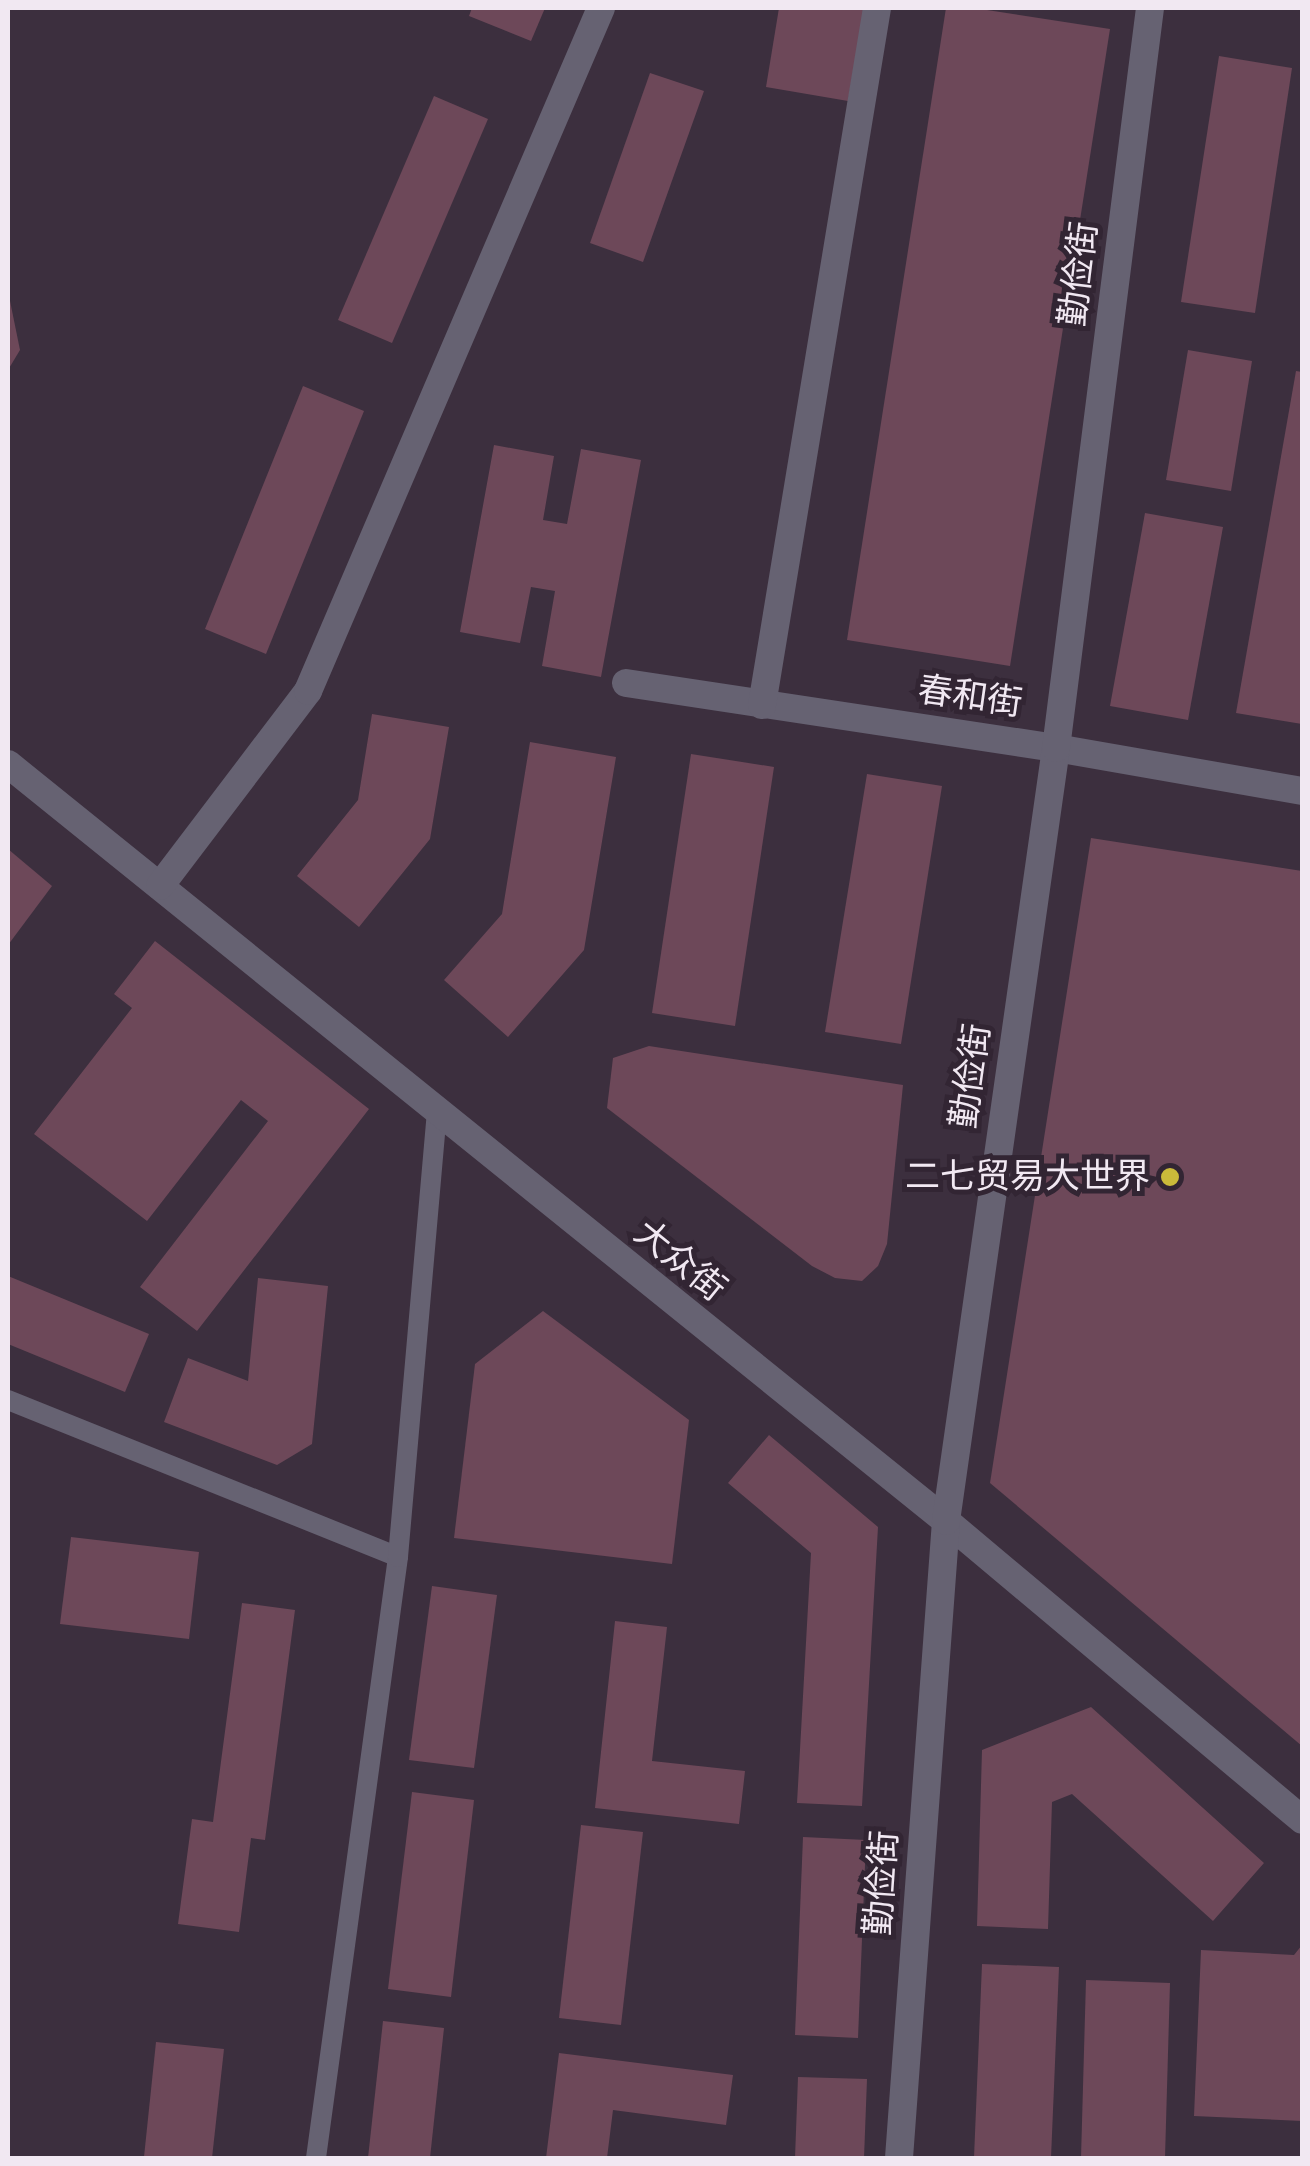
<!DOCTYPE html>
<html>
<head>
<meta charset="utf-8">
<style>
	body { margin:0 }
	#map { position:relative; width:1310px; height:2166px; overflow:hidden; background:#3c2f3e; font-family:Karla,"Noto Sans SC",sans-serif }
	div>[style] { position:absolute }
	.building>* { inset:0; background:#6d4859 }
	.service>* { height:20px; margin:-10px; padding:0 10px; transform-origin:10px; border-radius:10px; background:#666272 }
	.minor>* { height:28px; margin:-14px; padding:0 14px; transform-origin:14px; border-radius:14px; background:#666272 }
	.dots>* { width:28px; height:28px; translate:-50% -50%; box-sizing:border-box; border:5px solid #322533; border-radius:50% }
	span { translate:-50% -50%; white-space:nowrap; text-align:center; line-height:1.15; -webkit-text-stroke:10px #322533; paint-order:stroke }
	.street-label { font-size:35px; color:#f1e8f2 }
	.poi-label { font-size:35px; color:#f1e8f2 }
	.right { translate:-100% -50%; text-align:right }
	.frame { position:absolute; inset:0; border:10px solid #f1e8f2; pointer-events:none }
</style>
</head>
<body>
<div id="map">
	<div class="building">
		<i style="clip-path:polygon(472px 8px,545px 8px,531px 41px,469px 16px)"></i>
		<i style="clip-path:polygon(779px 8px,864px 8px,848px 101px,766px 87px)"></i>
		<i style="clip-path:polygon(946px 8px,974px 8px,1110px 29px,1010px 666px,847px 640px)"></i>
		<i style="clip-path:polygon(1219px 56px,1292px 68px,1255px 313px,1181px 302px)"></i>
		<i style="clip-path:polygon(650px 73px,704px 91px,643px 262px,590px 243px)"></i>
		<i style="clip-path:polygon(434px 96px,488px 119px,392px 343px,338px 320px)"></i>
		<i style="clip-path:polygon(9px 296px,20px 350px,8px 370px,8px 297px)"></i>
		<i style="clip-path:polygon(1188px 350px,1252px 361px,1231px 491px,1166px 480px)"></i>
		<i style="clip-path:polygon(1296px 371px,1302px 372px,1302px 724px,1236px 713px)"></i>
		<i style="clip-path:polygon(303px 386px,364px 411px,266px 654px,205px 629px)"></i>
		<i style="clip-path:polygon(494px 445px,554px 456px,543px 520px,567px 524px,581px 449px,641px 460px,601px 677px,542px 666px,555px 591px,531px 587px,520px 643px,460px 632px)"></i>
		<i style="clip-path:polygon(1145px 513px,1223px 527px,1188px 720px,1110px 706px)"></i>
		<i style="clip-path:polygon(372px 714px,449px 727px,430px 839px,359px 927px,297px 876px,358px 800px)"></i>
		<i style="clip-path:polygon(530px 742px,616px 757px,584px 950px,508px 1037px,444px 980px,502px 914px)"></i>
		<i style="clip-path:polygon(691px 754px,774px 767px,735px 1026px,652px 1013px)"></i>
		<i style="clip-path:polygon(867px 774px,942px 786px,901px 1044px,825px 1032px)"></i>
		<i style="clip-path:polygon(1091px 838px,1302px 871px,1302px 1746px,990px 1483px)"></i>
		<i style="clip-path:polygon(8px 849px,52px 886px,8px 945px)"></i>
		<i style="clip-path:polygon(155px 941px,369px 1109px,197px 1331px,140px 1287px,268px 1121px,241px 1100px,147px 1221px,34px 1134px,132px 1008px,114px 994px)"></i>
		<i style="clip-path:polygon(649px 1046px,903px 1085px,887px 1244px,878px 1266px,862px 1281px,835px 1278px,812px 1266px,607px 1108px,613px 1058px)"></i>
		<i style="clip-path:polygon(8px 1276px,149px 1334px,125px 1392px,8px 1344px)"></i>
		<i style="clip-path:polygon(258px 1278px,328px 1286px,312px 1444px,277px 1465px,164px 1422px,188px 1358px,248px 1381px)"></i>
		<i style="clip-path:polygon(543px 1311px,689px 1420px,672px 1564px,454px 1538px,475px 1364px)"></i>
		<i style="clip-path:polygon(769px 1435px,878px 1527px,862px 1806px,797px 1803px,811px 1553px,728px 1483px)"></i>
		<i style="clip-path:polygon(71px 1537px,199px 1552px,189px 1639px,60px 1624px)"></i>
		<i style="clip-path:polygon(432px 1586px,497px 1595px,474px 1768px,409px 1760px)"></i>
		<i style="clip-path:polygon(242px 1603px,295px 1610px,265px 1840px,251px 1838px,239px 1932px,178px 1924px,192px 1819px,213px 1822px)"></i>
		<i style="clip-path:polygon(615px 1621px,667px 1627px,652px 1761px,745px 1771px,739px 1824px,595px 1808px)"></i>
		<i style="clip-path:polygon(1091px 1707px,1264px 1863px,1213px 1921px,1072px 1794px,1052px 1802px,1048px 1929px,977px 1926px,982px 1750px)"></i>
		<i style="clip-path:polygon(412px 1792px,474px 1800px,451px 1997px,388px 1989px)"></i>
		<i style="clip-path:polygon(581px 1825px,643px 1832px,621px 2025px,559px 2018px)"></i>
		<i style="clip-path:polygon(803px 1837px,866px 1840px,858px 2038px,795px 2035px)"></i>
		<i style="clip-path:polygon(1302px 1945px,1302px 2121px,1194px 2116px,1201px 1950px,1294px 1955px)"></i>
		<i style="clip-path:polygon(982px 1964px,1059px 1967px,1051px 2158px,974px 2158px)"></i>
		<i style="clip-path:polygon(1086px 1980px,1170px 1983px,1165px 2158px,1081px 2158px)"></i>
		<i style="clip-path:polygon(383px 2021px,444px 2028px,430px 2158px,368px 2158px)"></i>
		<i style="clip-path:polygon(156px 2042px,224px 2049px,212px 2158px,144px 2157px)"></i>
		<i style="clip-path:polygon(559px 2053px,733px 2075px,726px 2125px,613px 2110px,607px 2158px,546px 2158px)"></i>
		<i style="clip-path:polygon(798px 2077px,867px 2079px,864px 2158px,795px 2158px)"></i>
	</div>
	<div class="service">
		<i style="left:8px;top:1400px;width:420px;rotate:21.9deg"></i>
		<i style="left:316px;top:2158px;width:607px;rotate:-82.23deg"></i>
		<i style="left:398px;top:1557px;width:445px;rotate:-85deg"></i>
	</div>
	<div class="minor">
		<i style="left:626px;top:683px;width:435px;rotate:8.6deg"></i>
		<i style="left:1056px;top:748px;width:250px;rotate:9.9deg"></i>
		<i style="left:762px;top:705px;width:706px;rotate:-80.63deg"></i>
		<i style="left:8px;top:764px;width:1205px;rotate:38.9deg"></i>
		<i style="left:946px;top:1521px;width:465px;rotate:40deg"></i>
		<i style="left:160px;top:886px;width:245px;rotate:-52.8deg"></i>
		<i style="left:308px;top:691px;width:743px;rotate:-66.78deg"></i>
		<i style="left:899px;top:2158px;width:639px;rotate:-85.78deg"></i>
		<i style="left:946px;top:1521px;width:781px;rotate:-81.9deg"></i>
		<i style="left:1056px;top:748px;width:746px;rotate:-82.76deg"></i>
	</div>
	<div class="dots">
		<i style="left:1170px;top:1177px;background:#caba3a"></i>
	</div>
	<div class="street-label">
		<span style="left:1079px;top:274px;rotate:-83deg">勤俭街</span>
		<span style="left:970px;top:697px;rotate:8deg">春和街</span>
		<span style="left:971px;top:1076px;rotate:-82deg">勤俭街</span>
		<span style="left:680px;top:1261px;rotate:39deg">大众街</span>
		<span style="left:882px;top:1883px;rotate:-86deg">勤俭街</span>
	</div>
	<div class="poi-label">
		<span class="right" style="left:1150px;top:1177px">二七贸易大世界</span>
	</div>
	<div class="frame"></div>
</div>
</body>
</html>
